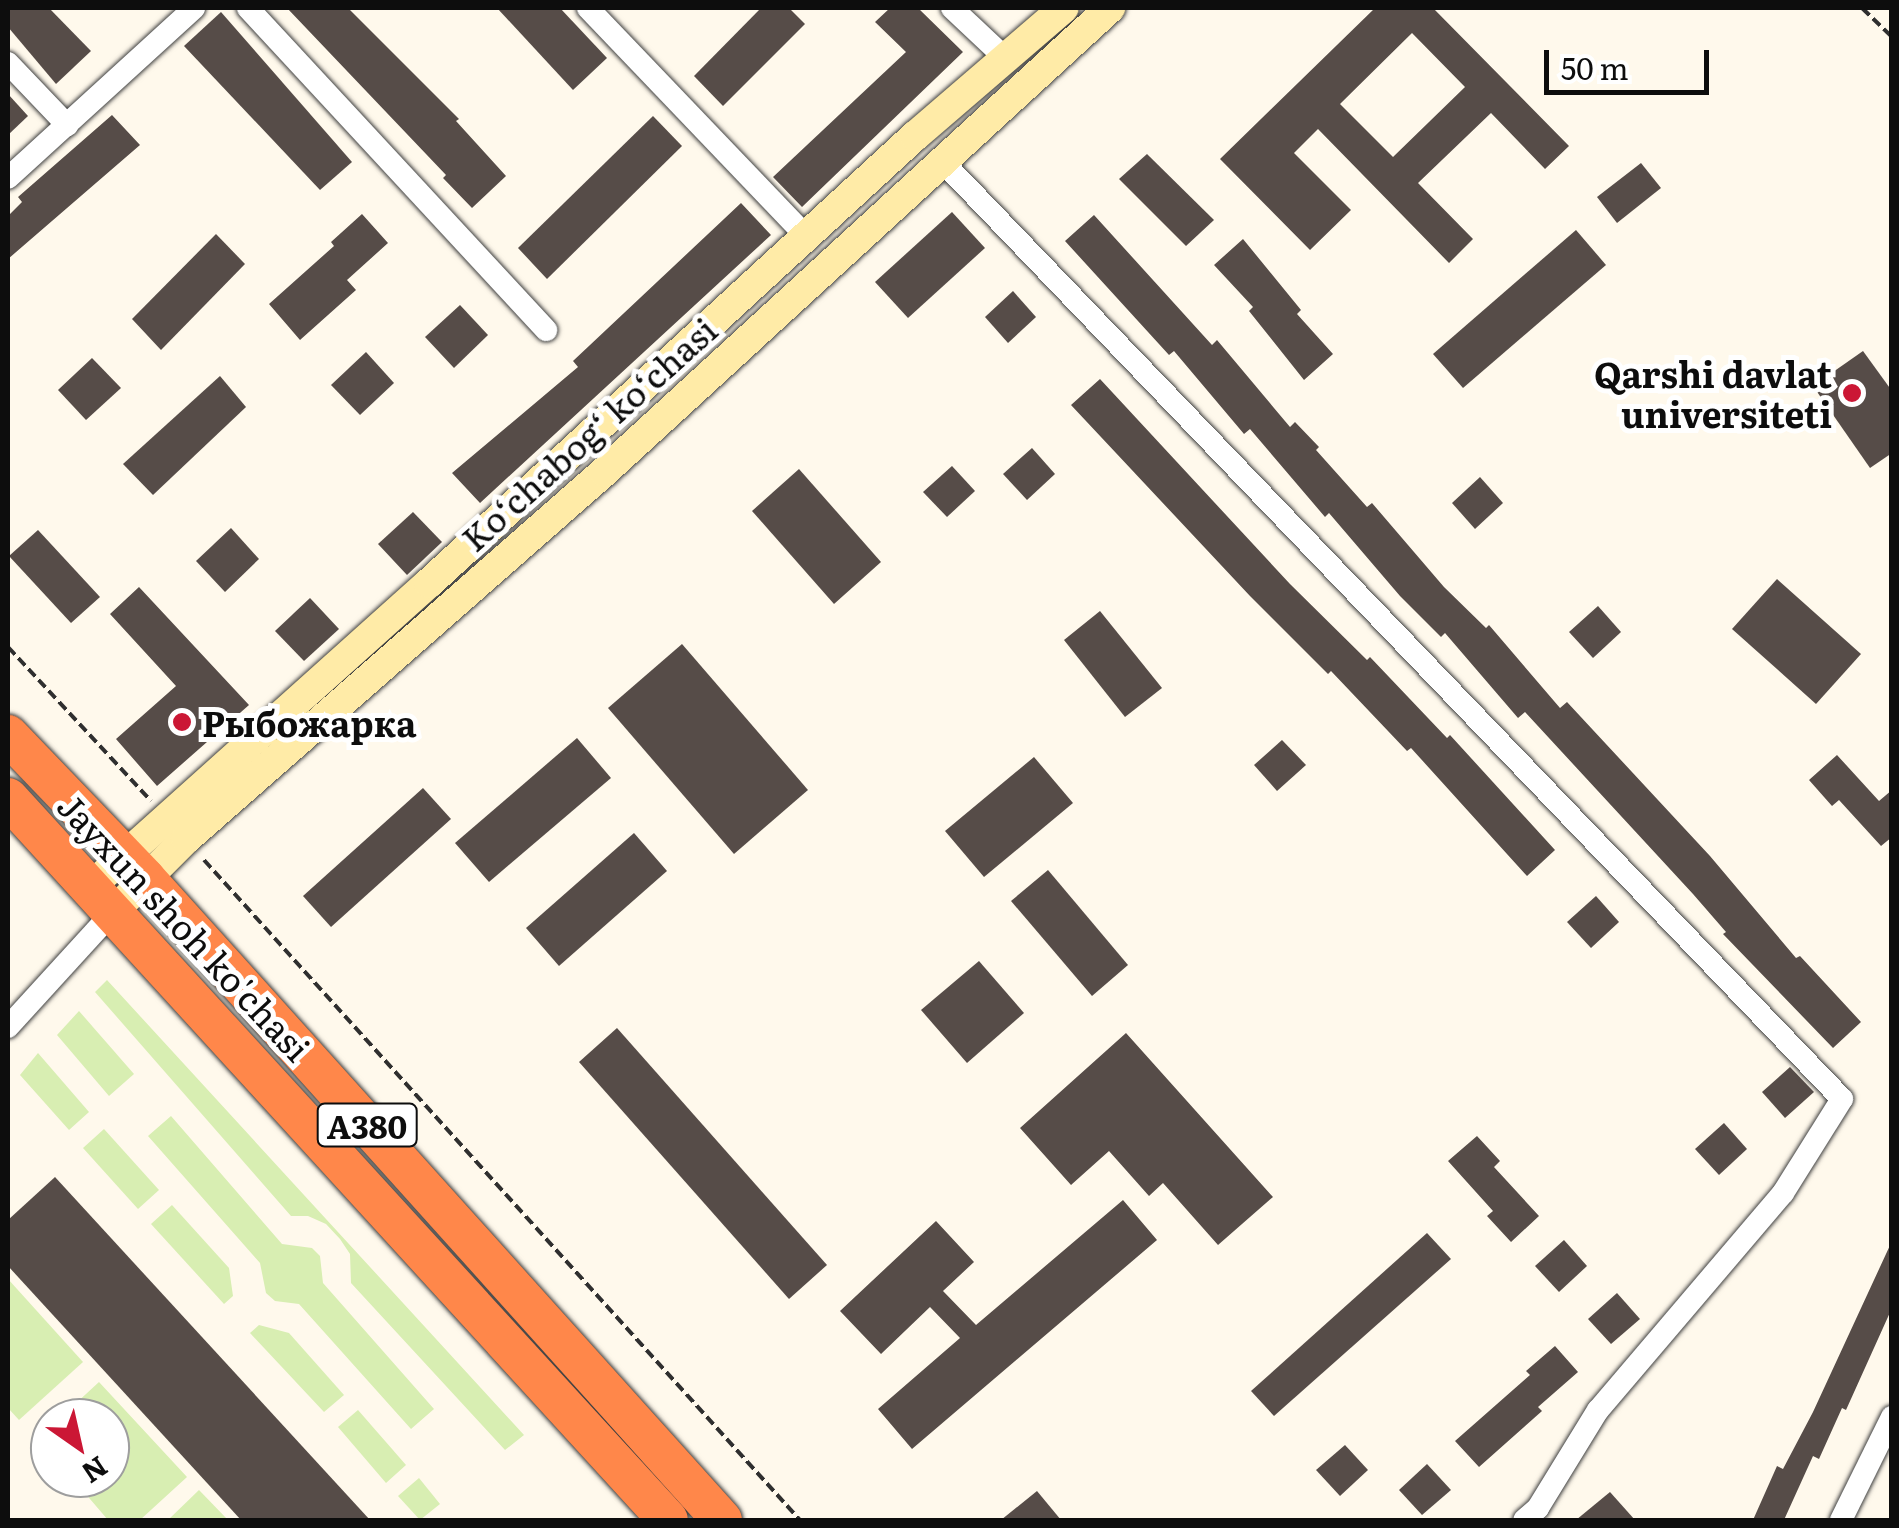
<!DOCTYPE html>
<html>
<head>
<meta charset="utf-8">
<style>
	body { margin:0 }
	#map { position:relative; width:1899px; height:1528px; overflow:hidden; background:#fff9ec; font-family:Literata,serif }
	div>[style] { position:absolute }
	.green>* { inset:0; background:#d8eeb2 }
	.building>* { inset:0; background:#564c48 }
	.path>* { height:4px; margin-top:-2px; transform-origin:0; background:repeating-linear-gradient(90deg,#2f2f2f 0 10px,transparent 0 15px) }
	.roads { filter:drop-shadow(0 0 2px #404040) drop-shadow(0 0 2px #404040) }
	.street>* { height:22px; margin:-11px; padding:0 11px; transform-origin:11px; border-radius:11px; background:#fff }
	.secondary>* { height:30px; margin:-15px; padding:0 15px; transform-origin:15px; border-radius:15px; background:#ffeba7 }
	.highway>* { height:40px; margin:-20px; padding:0 20px; transform-origin:20px; border-radius:20px; background:#ff874a }
	.dots>* { width:28px; height:28px; translate:-50% -50%; box-sizing:border-box; border:5px solid #fff; border-radius:50% }
	span { translate:-50% -50%; white-space:nowrap; text-align:center; line-height:1.15; -webkit-text-stroke:10px #fff; paint-order:stroke }
	.shield-label span { padding:2px 8px; background:#fff; border:2px solid; border-radius:8px; -webkit-text-stroke-width:0 }
	.shield-label { font-size:32px; color:#0d0d0d; font-weight:700 }
	.poi-label { font-size:35px; color:#0d0d0d; font-weight:700 }
	.right { translate:-100% -50%; text-align:right }
	.left { translate:0 -50%; text-align:left }
	.street-label { font-size:35px; color:#0d0d0d }
	.frame { position:absolute; inset:0; border:10px solid #0d0d0d; pointer-events:none }
	.north { position:absolute; left:30px; top:1398px; width:100px; height:100px; box-sizing:border-box; background:#fff; border:2px solid #9e9e9e; border-radius:50%; rotate:146deg; font-size:28px; font-weight:700; line-height:40px; text-align:center; color:#0d0d0d }
	.north::after { content:''; display:block; margin:auto; width:35px; height:45px; background:#cb1735; clip-path:polygon(50% 0,100% 100%,50% 72%,0 100%) }
	.scale { position:absolute; left:1544px; top:50px; width:165px; height:45px; box-sizing:border-box; border:5px solid #0d0d0d; border-top:0; padding-left:12px; font-size:30px; line-height:35px; white-space:nowrap; color:#0d0d0d; -webkit-text-stroke:8px #fff; paint-order:stroke }
</style>
</head>
<body>
<div id="map">
	<div class="green">
		<i style="clip-path:polygon(107px 980px,524px 1435px,505px 1450px,351px 1283px,350px 1254px,340px 1239px,326px 1224px,308px 1216px,291px 1216px,95px 992px)"></i>
		<i style="clip-path:polygon(79px 1011px,134px 1074px,109px 1096px,57px 1035px)"></i>
		<i style="clip-path:polygon(38px 1053px,89px 1112px,69px 1130px,20px 1075px)"></i>
		<i style="clip-path:polygon(171px 1116px,282px 1244px,312px 1248px,320px 1256px,323px 1283px,434px 1409px,411px 1429px,299px 1304px,275px 1301px,266px 1293px,260px 1263px,148px 1136px)"></i>
		<i style="clip-path:polygon(104px 1129px,159px 1190px,138px 1209px,83px 1148px)"></i>
		<i style="clip-path:polygon(172px 1205px,229px 1268px,233px 1296px,224px 1304px,151px 1224px)"></i>
		<i style="clip-path:polygon(8px 1279px,83px 1362px,19px 1420px,8px 1408px)"></i>
		<i style="clip-path:polygon(259px 1325px,289px 1333px,344px 1395px,324px 1412px,250px 1333px)"></i>
		<i style="clip-path:polygon(99px 1382px,187px 1477px,140px 1520px,108px 1520px,72px 1478px,110px 1478px,110px 1418px,60px 1418px)"></i>
		<i style="clip-path:polygon(358px 1410px,406px 1465px,386px 1483px,338px 1427px)"></i>
		<i style="clip-path:polygon(419px 1478px,440px 1504px,420px 1520px,398px 1496px)"></i>
		<i style="clip-path:polygon(199px 1490px,228px 1520px,168px 1520px)"></i>
	</div>
	<div class="building">
		<i style="clip-path:polygon(8px 8px,49px 8px,91px 51px,56px 84px,8px 27px)"></i>
		<i style="clip-path:polygon(287px 8px,348px 8px,459px 119px,456px 121px,506px 176px,472px 208px,443px 178px,446px 175px)"></i>
		<i style="clip-path:polygon(497px 8px,560px 8px,607px 58px,573px 90px)"></i>
		<i style="clip-path:polygon(761px 8px,789px 8px,805px 24px,723px 106px,694px 76px)"></i>
		<i style="clip-path:polygon(890px 8px,918px 8px,963px 52px,802px 207px,773px 177px,906px 52px,875px 22px)"></i>
		<i style="clip-path:polygon(evenodd,1375px 8px,1433px 8px,1569px 146px,1545px 169px,1491px 113px,1418px 183px,1473px 239px,1449px 263px,1318px 129px,1294px 153px,1351px 210px,1310px 250px,1220px 159px,1375px 8px,1412px 33px,1465px 87px,1393px 157px,1340px 104px,1412px 33px)"></i>
		<i style="clip-path:polygon(221px 12px,352px 162px,320px 190px,184px 46px)"></i>
		<i style="clip-path:polygon(8px 94px,28px 116px,8px 135px)"></i>
		<i style="clip-path:polygon(112px 115px,140px 145px,8px 259px,8px 216px,22px 202px,18px 197px)"></i>
		<i style="clip-path:polygon(653px 116px,682px 146px,547px 279px,518px 248px)"></i>
		<i style="clip-path:polygon(1147px 154px,1214px 220px,1186px 246px,1119px 179px)"></i>
		<i style="clip-path:polygon(1641px 163px,1661px 188px,1617px 223px,1597px 197px)"></i>
		<i style="clip-path:polygon(741px 203px,771px 235px,480px 503px,452px 473px,578px 367px,573px 361px)"></i>
		<i style="clip-path:polygon(952px 212px,985px 248px,908px 318px,875px 282px)"></i>
		<i style="clip-path:polygon(362px 214px,388px 243px,347px 280px,356px 290px,300px 340px,269px 304px,334px 246px,331px 242px)"></i>
		<i style="clip-path:polygon(1094px 215px,1212px 345px,1217px 340px,1290px 427px,1295px 422px,1319px 447px,1316px 450px,1367px 507px,1372px 503px,1444px 587px,1486px 628px,1489px 625px,1560px 708px,1567px 702px,1710px 856px,1796px 958px,1800px 956px,1861px 1022px,1833px 1048px,1723px 934px,1726px 932px,1693px 894px,1525px 712px,1518px 718px,1445px 633px,1441px 637px,1400px 596px,1329px 513px,1325px 517px,1250px 429px,1244px 434px,1174px 351px,1169px 355px,1065px 241px)"></i>
		<i style="clip-path:polygon(1576px 230px,1606px 265px,1463px 388px,1433px 354px)"></i>
		<i style="clip-path:polygon(216px 234px,245px 264px,161px 350px,132px 319px)"></i>
		<i style="clip-path:polygon(1243px 239px,1301px 310px,1297px 314px,1333px 354px,1304px 380px,1249px 311px,1253px 307px,1214px 265px)"></i>
		<i style="clip-path:polygon(1013px 291px,1036px 317px,1008px 343px,985px 317px)"></i>
		<i style="clip-path:polygon(460px 305px,488px 335px,454px 368px,425px 337px)"></i>
		<i style="clip-path:polygon(1863px 351px,1892px 391px,1892px 453px,1870px 468px,1813px 386px)"></i>
		<i style="clip-path:polygon(366px 352px,394px 383px,360px 415px,331px 385px)"></i>
		<i style="clip-path:polygon(92px 358px,121px 388px,86px 420px,58px 390px)"></i>
		<i style="clip-path:polygon(220px 376px,246px 407px,153px 495px,123px 464px)"></i>
		<i style="clip-path:polygon(1100px 379px,1290px 584px,1367px 660px,1370px 657px,1447px 738px,1450px 735px,1555px 850px,1527px 876px,1411px 748px,1407px 751px,1331px 671px,1328px 674px,1250px 596px,1071px 405px)"></i>
		<i style="clip-path:polygon(1032px 448px,1055px 474px,1027px 500px,1003px 474px)"></i>
		<i style="clip-path:polygon(952px 466px,975px 491px,947px 517px,923px 492px)"></i>
		<i style="clip-path:polygon(799px 469px,881px 562px,834px 604px,752px 511px)"></i>
		<i style="clip-path:polygon(1480px 477px,1503px 503px,1475px 529px,1452px 503px)"></i>
		<i style="clip-path:polygon(413px 512px,442px 542px,407px 575px,378px 544px)"></i>
		<i style="clip-path:polygon(231px 528px,259px 559px,225px 592px,196px 561px)"></i>
		<i style="clip-path:polygon(38px 530px,100px 597px,71px 623px,9px 556px)"></i>
		<i style="clip-path:polygon(1777px 579px,1861px 654px,1816px 704px,1732px 629px)"></i>
		<i style="clip-path:polygon(139px 587px,249px 705px,157px 786px,116px 739px,176px 686px,110px 614px)"></i>
		<i style="clip-path:polygon(310px 598px,339px 629px,304px 661px,275px 631px)"></i>
		<i style="clip-path:polygon(1598px 606px,1621px 632px,1593px 658px,1569px 632px)"></i>
		<i style="clip-path:polygon(1100px 611px,1162px 688px,1125px 717px,1064px 640px)"></i>
		<i style="clip-path:polygon(682px 644px,808px 790px,734px 854px,608px 708px)"></i>
		<i style="clip-path:polygon(577px 738px,611px 778px,489px 882px,455px 843px)"></i>
		<i style="clip-path:polygon(1282px 740px,1306px 765px,1277px 791px,1254px 765px)"></i>
		<i style="clip-path:polygon(1837px 755px,1879px 801px,1892px 790px,1892px 837px,1881px 846px,1839px 800px,1832px 806px,1809px 780px)"></i>
		<i style="clip-path:polygon(1034px 757px,1073px 803px,984px 877px,945px 831px)"></i>
		<i style="clip-path:polygon(423px 788px,451px 819px,331px 927px,303px 896px)"></i>
		<i style="clip-path:polygon(634px 833px,667px 871px,559px 966px,526px 928px)"></i>
		<i style="clip-path:polygon(1048px 870px,1128px 965px,1092px 996px,1011px 901px)"></i>
		<i style="clip-path:polygon(1596px 896px,1619px 922px,1591px 948px,1567px 922px)"></i>
		<i style="clip-path:polygon(979px 961px,1024px 1013px,967px 1063px,921px 1010px)"></i>
		<i style="clip-path:polygon(617px 1028px,827px 1265px,789px 1299px,579px 1062px)"></i>
		<i style="clip-path:polygon(1126px 1033px,1273px 1197px,1218px 1245px,1163px 1183px,1149px 1196px,1109px 1151px,1071px 1185px,1020px 1128px)"></i>
		<i style="clip-path:polygon(1790px 1067px,1814px 1092px,1785px 1118px,1762px 1092px)"></i>
		<i style="clip-path:polygon(1724px 1123px,1747px 1149px,1719px 1175px,1695px 1149px)"></i>
		<i style="clip-path:polygon(1477px 1136px,1500px 1161px,1494px 1167px,1539px 1216px,1511px 1242px,1487px 1216px,1493px 1211px,1448px 1161px)"></i>
		<i style="clip-path:polygon(55px 1177px,370px 1520px,241px 1520px,8px 1266px,8px 1220px)"></i>
		<i style="clip-path:polygon(1123px 1200px,1157px 1240px,912px 1449px,878px 1409px,960px 1338px,930px 1307px,881px 1354px,840px 1311px,936px 1221px,974px 1262px,943px 1291px,976px 1325px)"></i>
		<i style="clip-path:polygon(1427px 1233px,1451px 1259px,1274px 1416px,1251px 1391px)"></i>
		<i style="clip-path:polygon(1564px 1240px,1587px 1266px,1559px 1292px,1535px 1266px)"></i>
		<i style="clip-path:polygon(1892px 1241px,1892px 1308px,1846px 1410px,1842px 1408px,1819px 1459px,1813px 1456px,1784px 1520px,1753px 1520px,1777px 1466px,1783px 1469px,1813px 1412px)"></i>
		<i style="clip-path:polygon(1617px 1293px,1640px 1319px,1611px 1344px,1588px 1319px)"></i>
		<i style="clip-path:polygon(1555px 1346px,1578px 1372px,1538px 1407px,1542px 1411px,1479px 1467px,1455px 1441px,1530px 1375px,1526px 1371px)"></i>
		<i style="clip-path:polygon(1345px 1445px,1368px 1470px,1340px 1496px,1316px 1470px)"></i>
		<i style="clip-path:polygon(1427px 1464px,1451px 1490px,1422px 1515px,1399px 1490px)"></i>
		<i style="clip-path:polygon(1037px 1491px,1061px 1520px,1001px 1520px)"></i>
		<i style="clip-path:polygon(1610px 1492px,1635px 1520px,1576px 1520px)"></i>
	</div>
	<div class="path">
		<i style="left:1862px;top:8px;width:42px;rotate:44deg"></i>
		<i style="left:8px;top:647px;width:210px;rotate:47.1deg"></i>
		<i style="left:204px;top:860px;width:889px;rotate:47.92deg"></i>
	</div>
	<div class="roads">
		<div class="street">
			<i style="left:248px;top:8px;width:439px;rotate:47.2deg"></i>
			<i style="left:588px;top:8px;width:315px;rotate:46.3deg"></i>
			<i style="left:952px;top:8px;width:73px;rotate:43.3deg"></i>
			<i style="left:8px;top:63px;width:86px;rotate:46.4deg"></i>
			<i style="left:941px;top:160px;width:1301px;rotate:46.18deg"></i>
			<i style="left:1842px;top:1099px;width:111px;rotate:122.1deg"></i>
			<i style="left:1783px;top:1193px;width:285px;rotate:130.4deg"></i>
			<i style="left:1598px;top:1410px;width:115px;rotate:121.5deg"></i>
			<i style="left:1538px;top:1508px;width:18px;rotate:139deg"></i>
			<i style="left:8px;top:178px;width:252px;rotate:-42.4deg"></i>
			<i style="left:8px;top:1027px;width:156px;rotate:-47.6deg"></i>
			<i style="left:1841px;top:1520px;width:115px;rotate:-63.7deg"></i>
		</div>
		<div class="secondary">
			<i style="left:90px;top:887px;width:455px;rotate:-41.9deg"></i>
			<i style="left:429px;top:583px;width:660px;rotate:-42.61deg"></i>
			<i style="left:915px;top:136px;width:196px;rotate:-40.7deg"></i>
			<i style="left:113px;top:912px;width:103px;rotate:-45deg"></i>
			<i style="left:186px;top:839px;width:556px;rotate:-41.28deg"></i>
			<i style="left:604px;top:472px;width:687px;rotate:-42.52deg"></i>
		</div>
		<div class="highway">
			<i style="left:8px;top:735px;width:198px;rotate:46.2deg"></i>
			<i style="left:145px;top:878px;width:863px;rotate:48.05deg"></i>
			<i style="left:8px;top:798px;width:978px;rotate:47.57deg"></i>
		</div>
	</div>
	<div class="dots">
		<i style="left:1852px;top:393px;background:#cb1735"></i>
		<i style="left:182px;top:722px;background:#cb1735"></i>
	</div>
	<div class="shield-label">
		<span style="left:367px;top:1125px">A380</span>
	</div>
	<div class="poi-label">
		<span class="right" style="left:1832px;top:393px">Qarshi davlat<br>universiteti</span>
		<span class="left" style="left:202px;top:722px">Рыбожарка</span>
	</div>
	<div class="street-label">
		<span style="left:588px;top:433px;rotate:-42deg">Ko‘chabog‘ ko‘chasi</span>
		<span style="left:185px;top:926px;rotate:47deg">Jayxun shoh ko'chasi</span>
	</div>
	<div class="frame"></div>
	<div class="north">N</div>
	<div class="scale">50 m</div>
</div>
</body>
</html>
